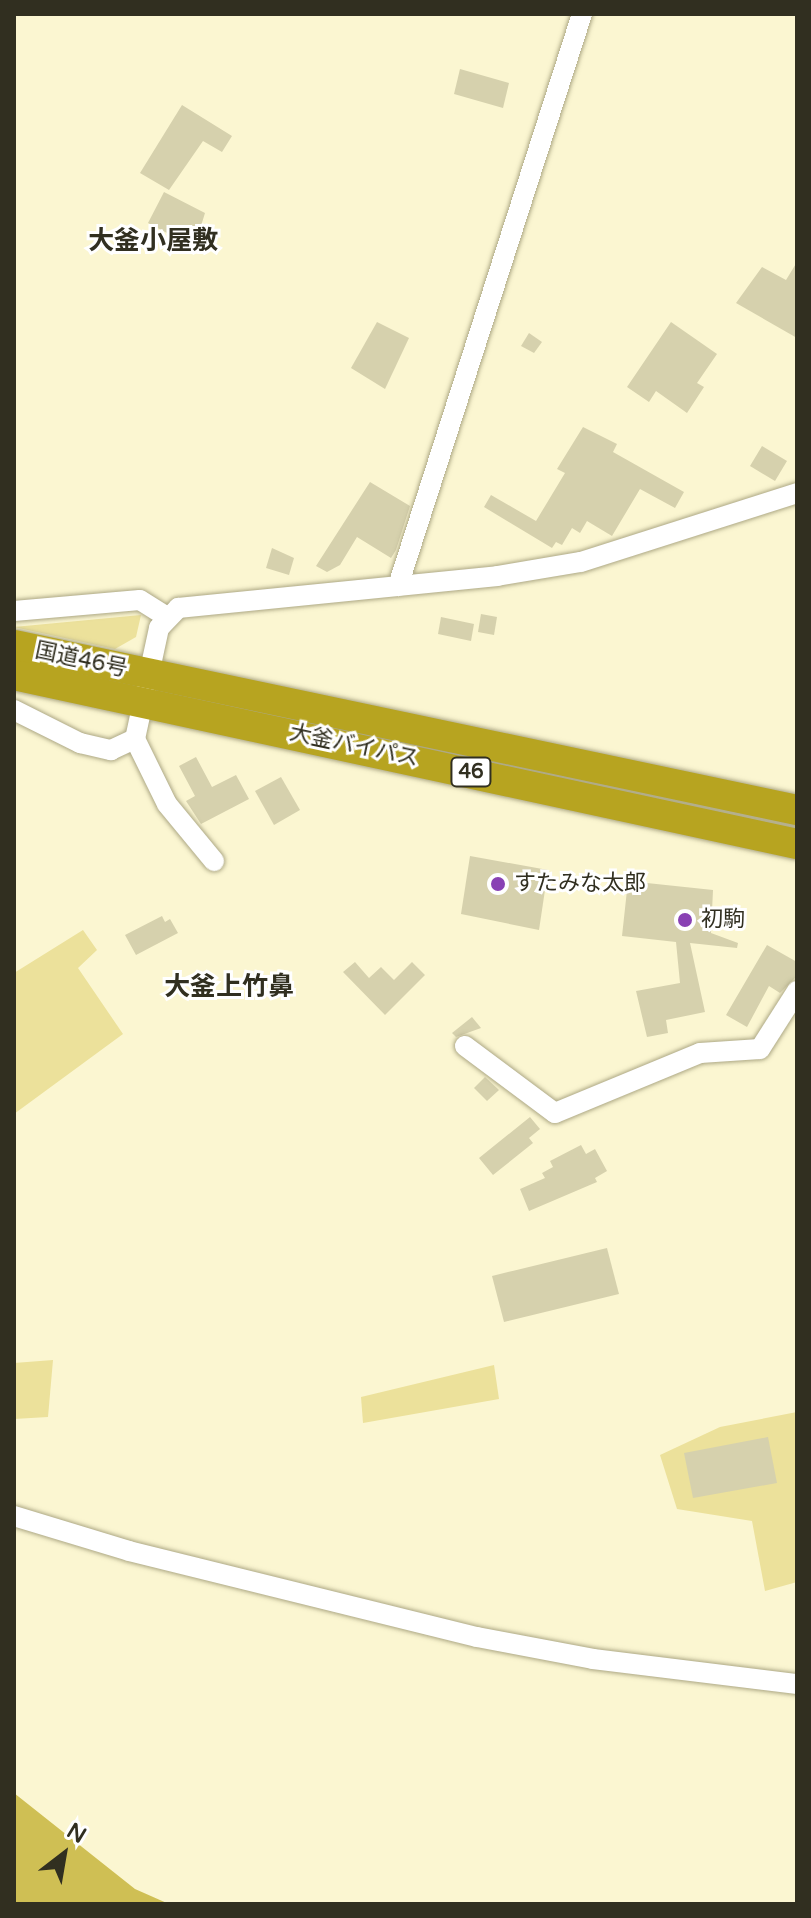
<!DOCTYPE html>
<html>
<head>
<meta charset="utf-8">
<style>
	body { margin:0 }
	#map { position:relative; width:811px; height:1918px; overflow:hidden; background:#fbf6d1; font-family:"Varela Round","Noto Sans JP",sans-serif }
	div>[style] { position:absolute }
	.green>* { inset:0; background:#ece19b }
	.water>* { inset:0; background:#cfbf54 }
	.building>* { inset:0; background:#d6d1ad }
	.roads { filter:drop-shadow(0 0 2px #ada885) drop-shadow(0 0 2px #ada885) }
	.minor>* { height:20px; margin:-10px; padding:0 10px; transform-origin:10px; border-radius:10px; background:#fff }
	.highway>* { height:30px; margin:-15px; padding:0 15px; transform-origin:15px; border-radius:15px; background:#b7a420 }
	.dots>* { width:22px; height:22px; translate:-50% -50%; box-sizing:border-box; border:4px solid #fff; border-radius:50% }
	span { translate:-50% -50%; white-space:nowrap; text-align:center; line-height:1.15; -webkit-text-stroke:6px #fff; paint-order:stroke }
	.shield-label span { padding:2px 6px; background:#fff; border:2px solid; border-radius:6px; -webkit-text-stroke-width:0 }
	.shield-label { font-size:20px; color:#312f20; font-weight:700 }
	.street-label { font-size:22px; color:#312f20 }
	.poi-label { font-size:22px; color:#312f20 }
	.left { translate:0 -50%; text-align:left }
	.quarter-label { font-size:26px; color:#312f20; font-weight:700 }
	.frame { position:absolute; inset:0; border:16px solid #312f20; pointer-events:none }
	.north { position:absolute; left:24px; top:1814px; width:80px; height:80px; -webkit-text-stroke:6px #fff; paint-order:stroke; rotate:31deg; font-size:22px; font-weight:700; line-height:32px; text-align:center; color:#312f20 }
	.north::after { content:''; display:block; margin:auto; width:28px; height:36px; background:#312f20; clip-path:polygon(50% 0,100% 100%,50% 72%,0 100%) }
</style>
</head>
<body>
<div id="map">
	<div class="green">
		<i style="clip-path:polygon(141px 615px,136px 637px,115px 649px,14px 627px)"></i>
		<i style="clip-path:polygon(83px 930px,97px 950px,78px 968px,123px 1034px,14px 1114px,14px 973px)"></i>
		<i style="clip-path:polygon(53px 1360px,48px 1417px,14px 1419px,14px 1363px)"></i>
		<i style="clip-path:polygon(494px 1365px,499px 1399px,363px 1423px,361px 1397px)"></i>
		<i style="clip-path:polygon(797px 1412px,797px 1582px,765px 1591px,752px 1521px,677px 1509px,660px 1455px,720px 1427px)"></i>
	</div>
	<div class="water">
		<i style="clip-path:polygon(14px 1793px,135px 1889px,169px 1904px,14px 1904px)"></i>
	</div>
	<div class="building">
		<i style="clip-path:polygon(460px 69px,509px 83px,503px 108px,454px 94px)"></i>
		<i style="clip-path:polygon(182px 105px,232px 136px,222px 152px,203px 141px,169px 190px,140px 173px)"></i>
		<i style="clip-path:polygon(164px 192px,205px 213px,196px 242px,190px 239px,188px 244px,148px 223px)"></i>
		<i style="clip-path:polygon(797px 262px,797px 338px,736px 303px,762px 267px,786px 280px)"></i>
		<i style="clip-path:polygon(377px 322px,409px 338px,385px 389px,351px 368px)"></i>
		<i style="clip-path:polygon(671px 322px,717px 354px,697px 383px,704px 387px,687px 413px,656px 391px,649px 402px,627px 387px)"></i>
		<i style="clip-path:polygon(529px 333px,542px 342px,534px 353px,521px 346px)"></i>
		<i style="clip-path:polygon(583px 427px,617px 444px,613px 452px,684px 492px,675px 508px,640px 489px,612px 536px,587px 521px,580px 533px,572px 528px,562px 545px,556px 542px,552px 548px,484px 507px,491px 495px,536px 521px,565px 473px,557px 469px)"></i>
		<i style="clip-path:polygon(762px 446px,787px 461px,775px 481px,750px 466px)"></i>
		<i style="clip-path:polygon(370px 482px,410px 506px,396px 550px,391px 558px,357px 537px,340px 565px,327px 572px,316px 566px)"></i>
		<i style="clip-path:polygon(272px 548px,294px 558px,289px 575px,266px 568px)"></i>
		<i style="clip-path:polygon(481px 614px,497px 617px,494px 635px,478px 632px)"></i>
		<i style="clip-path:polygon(441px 617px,474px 624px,471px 641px,438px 634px)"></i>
		<i style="clip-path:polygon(196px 757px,212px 787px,236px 775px,249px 799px,201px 824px,186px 801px,195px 796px,179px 766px)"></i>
		<i style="clip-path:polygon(281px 777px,300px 810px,274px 825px,255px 791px)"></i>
		<i style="clip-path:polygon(470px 856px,548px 870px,539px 930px,461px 914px)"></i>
		<i style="clip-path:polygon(628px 881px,713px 890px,711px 933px,738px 943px,737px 948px,690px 943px,705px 1012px,666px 1020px,668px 1033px,647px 1037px,636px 991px,680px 983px,676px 942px,622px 936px)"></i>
		<i style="clip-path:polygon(162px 916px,165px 922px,170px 919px,178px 933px,136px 955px,125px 935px)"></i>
		<i style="clip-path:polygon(767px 945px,797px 962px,797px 976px,780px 993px,769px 986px,747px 1027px,726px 1015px)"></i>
		<i style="clip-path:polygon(355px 962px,369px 978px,381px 967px,394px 980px,412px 962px,425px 975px,385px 1015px,343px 972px)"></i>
		<i style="clip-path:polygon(472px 1017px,481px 1028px,456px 1037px,452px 1033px)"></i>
		<i style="clip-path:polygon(485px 1077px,499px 1090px,487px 1101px,474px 1088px)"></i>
		<i style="clip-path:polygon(530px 1117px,540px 1129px,529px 1138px,533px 1143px,493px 1175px,479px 1158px)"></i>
		<i style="clip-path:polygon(581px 1145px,586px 1154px,595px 1149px,607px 1171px,595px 1178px,597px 1182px,529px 1211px,520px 1189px,545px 1178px,542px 1173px,553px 1167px,550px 1161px)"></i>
		<i style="clip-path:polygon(607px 1248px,619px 1294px,504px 1322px,492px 1276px)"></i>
		<i style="clip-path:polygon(768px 1437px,777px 1483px,693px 1498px,684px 1453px)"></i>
	</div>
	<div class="roads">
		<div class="minor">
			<i style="left:398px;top:586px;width:601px;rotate:-72.17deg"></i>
			<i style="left:14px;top:611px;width:126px;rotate:-5deg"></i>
			<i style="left:140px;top:600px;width:31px;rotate:32deg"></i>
			<i style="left:14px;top:710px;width:74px;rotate:26.6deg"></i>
			<i style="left:80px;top:743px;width:32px;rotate:13deg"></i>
			<i style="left:111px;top:750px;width:26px;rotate:-25deg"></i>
			<i style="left:135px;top:739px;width:114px;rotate:-77.8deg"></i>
			<i style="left:159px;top:628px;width:28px;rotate:-46deg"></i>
			<i style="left:178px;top:608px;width:321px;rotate:-5.7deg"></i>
			<i style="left:497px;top:576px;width:85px;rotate:-9.5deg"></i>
			<i style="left:581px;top:562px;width:227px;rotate:-17.7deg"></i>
			<i style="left:135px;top:739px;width:72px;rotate:63.8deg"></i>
			<i style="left:167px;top:804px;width:74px;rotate:50.5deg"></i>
			<i style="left:465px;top:1046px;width:112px;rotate:36.7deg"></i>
			<i style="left:555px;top:1113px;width:157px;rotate:-22.5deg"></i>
			<i style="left:700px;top:1053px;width:60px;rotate:-3.8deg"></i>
			<i style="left:760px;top:1049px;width:69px;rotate:-57.5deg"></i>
			<i style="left:14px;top:1516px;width:120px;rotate:16.9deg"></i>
			<i style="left:129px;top:1551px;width:358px;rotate:13.9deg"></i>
			<i style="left:477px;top:1637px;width:118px;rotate:10.7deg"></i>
			<i style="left:593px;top:1659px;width:206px;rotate:7deg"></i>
		</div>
		<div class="highway">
			<i style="left:14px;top:645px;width:800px;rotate:11.9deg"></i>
			<i style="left:14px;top:675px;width:801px;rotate:12.18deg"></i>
		</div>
	</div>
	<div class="dots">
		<i style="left:498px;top:884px;background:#8941b4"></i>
		<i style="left:685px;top:920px;background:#8941b4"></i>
	</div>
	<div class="shield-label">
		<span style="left:471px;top:772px">46</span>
	</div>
	<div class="street-label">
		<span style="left:81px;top:660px;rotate:12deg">国道46号</span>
		<span style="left:354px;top:746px;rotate:12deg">大釜バイパス</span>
	</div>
	<div class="poi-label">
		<span class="left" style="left:514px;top:884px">すたみな太郎</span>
		<span class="left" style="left:701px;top:920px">初駒</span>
	</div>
	<div class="quarter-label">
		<span style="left:153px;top:241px">大釜小屋敷</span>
		<span style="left:229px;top:987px">大釜上竹鼻</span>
	</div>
	<div class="frame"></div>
	<div class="north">N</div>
</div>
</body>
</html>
